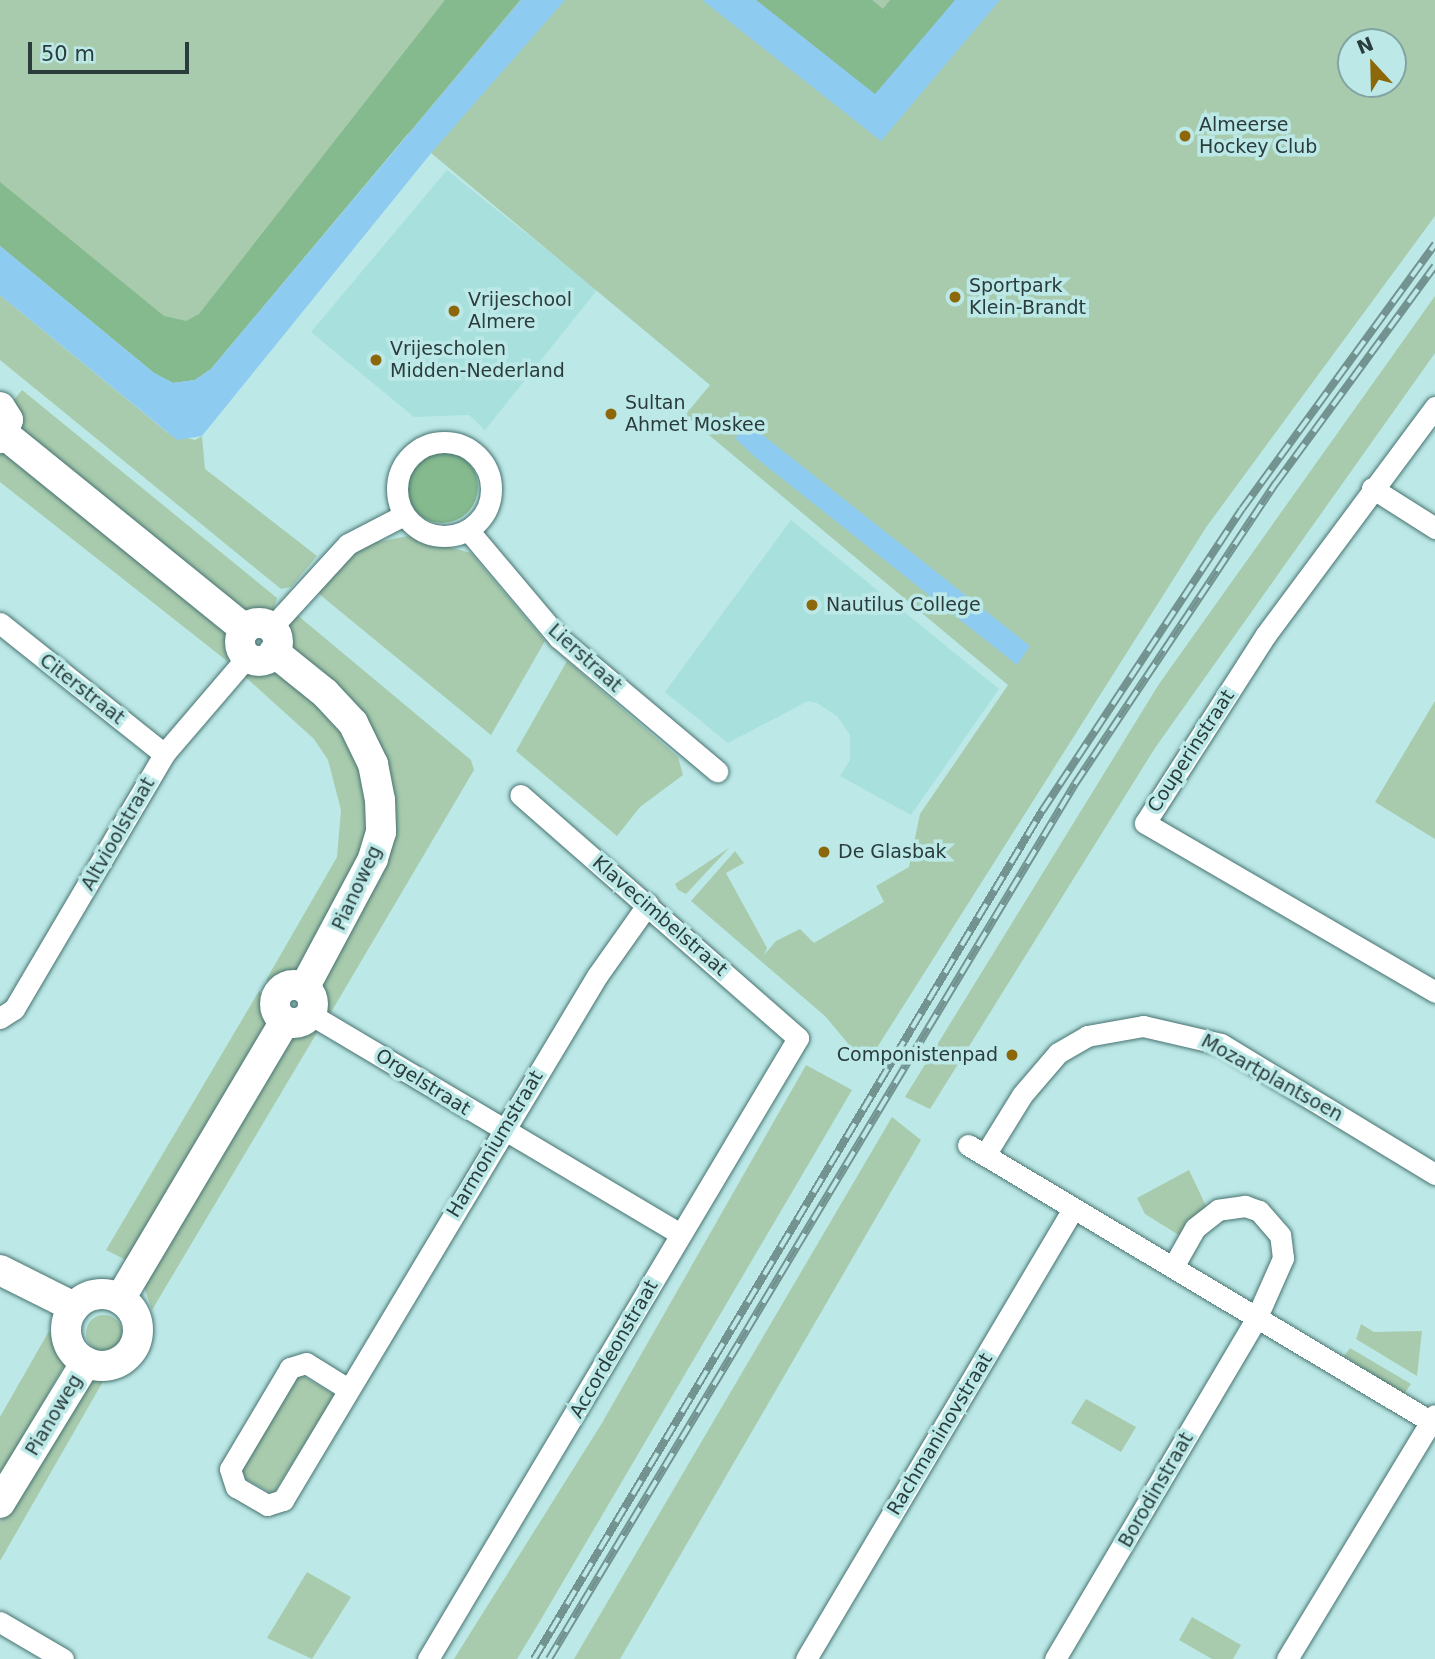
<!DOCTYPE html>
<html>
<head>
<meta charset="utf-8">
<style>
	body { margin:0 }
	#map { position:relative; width:1435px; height:1659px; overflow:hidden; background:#bce9e7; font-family:"DejaVu Sans",sans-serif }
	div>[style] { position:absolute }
	.built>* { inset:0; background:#a8e0dd }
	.green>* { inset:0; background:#a8cbad }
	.round { border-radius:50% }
	.forest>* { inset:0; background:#85b98e }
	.water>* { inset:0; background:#8ecbf0 }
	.roads { filter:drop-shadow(0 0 2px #477270) drop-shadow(0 0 2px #477270) }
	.street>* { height:21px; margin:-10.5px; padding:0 10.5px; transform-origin:10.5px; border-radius:10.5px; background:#fff }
	.street>.ring { margin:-10.5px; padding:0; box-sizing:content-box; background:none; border:21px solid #fff; border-radius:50% }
	.secondary>* { height:30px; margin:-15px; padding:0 15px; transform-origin:15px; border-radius:15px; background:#fff }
	.secondary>.ring { margin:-15px; padding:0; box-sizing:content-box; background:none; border:30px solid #fff; border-radius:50% }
	.rail>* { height:8px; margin-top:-4px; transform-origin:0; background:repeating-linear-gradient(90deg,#bce9e7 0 16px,#739391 0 32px); box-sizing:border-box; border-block:2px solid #739391 }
	.dots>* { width:19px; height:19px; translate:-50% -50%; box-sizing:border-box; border:4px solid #bce9e7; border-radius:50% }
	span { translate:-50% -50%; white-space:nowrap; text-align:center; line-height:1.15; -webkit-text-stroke:7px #bce9e7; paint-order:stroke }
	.poi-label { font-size:19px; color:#2a3c3b }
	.left { translate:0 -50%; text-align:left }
	.right { translate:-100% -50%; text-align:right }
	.street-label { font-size:19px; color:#2a3c3b }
	.north { position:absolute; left:1337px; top:28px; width:70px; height:70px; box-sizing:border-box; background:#bce9e7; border:2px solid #82a4a2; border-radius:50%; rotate:338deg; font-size:19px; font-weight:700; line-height:28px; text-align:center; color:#2a3c3b }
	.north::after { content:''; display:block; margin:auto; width:24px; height:32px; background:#8c680a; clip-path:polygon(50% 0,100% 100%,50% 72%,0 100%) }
	.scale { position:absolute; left:28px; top:42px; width:161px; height:32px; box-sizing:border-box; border:4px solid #2a3c3b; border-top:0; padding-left:9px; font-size:21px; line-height:24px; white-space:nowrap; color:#2a3c3b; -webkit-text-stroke:5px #bce9e7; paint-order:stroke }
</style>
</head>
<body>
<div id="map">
	<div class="built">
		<i style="clip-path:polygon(447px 170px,597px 290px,485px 430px,469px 415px,414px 417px,311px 332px)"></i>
		<i style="clip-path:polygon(791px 520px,999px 689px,911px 815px,840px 776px,850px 760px,850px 735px,837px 716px,817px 703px,808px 701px,728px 743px,665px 692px)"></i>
	</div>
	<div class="green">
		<i style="clip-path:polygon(evenodd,0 0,1435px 0,1435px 216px,1207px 526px,866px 1065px,825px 1016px,691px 901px,735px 851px,744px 863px,726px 873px,767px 948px,764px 955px,776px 941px,800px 929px,814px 943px,884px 902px,876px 886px,909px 867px,920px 814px,1008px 685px,685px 415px,710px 385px,401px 128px,216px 360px,0 234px,0 0,1351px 42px,1393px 42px,1393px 84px,1351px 84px,1351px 42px)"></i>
		<i style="clip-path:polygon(0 295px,168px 433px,195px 440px,202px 436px,205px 469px,317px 556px,291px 587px,281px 589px,0 360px)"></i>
		<i style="clip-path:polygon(1435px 296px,1435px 353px,1155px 748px,930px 1109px,905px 1097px,1159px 684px)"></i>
		<i style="clip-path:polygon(22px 390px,277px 598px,274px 608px,267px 615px,247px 615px,17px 429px,13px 401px)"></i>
		<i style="clip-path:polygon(0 448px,224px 627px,233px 646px,227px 661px,0 482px)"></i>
		<i style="clip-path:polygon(408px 536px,471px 553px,545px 641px,491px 735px,313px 589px,343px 557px,372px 543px)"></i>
		<i style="clip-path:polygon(296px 614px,471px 760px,474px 770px,330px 1014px,322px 1008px,317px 983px,381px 878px,395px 813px,285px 647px,284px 628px)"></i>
		<i style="clip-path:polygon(567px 661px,678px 757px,683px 775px,640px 807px,617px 836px,516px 751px)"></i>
		<i style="clip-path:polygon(268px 667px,290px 677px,343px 733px,358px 765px,367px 814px,364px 845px,296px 975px,274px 984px,266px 980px,337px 857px,341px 810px,328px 760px,314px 739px,242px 674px)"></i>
		<i style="clip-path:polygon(1435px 701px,1435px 839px,1375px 802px)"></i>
		<i style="clip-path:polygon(729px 848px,686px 894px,678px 890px,675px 884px)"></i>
		<i style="clip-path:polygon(259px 991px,266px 999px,268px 1023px,128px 1261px,106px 1250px)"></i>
		<i style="clip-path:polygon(310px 1027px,318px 1031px,152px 1310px,141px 1278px,295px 1031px)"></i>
		<i style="clip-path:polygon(806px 1065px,852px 1090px,540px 1621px,517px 1659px,454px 1659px,602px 1423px)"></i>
		<i style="clip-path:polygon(892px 1117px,921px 1140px,620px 1659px,574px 1659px)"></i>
		<i style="clip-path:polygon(1189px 1170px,1206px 1206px,1182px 1237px,1145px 1214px,1137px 1198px)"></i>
		<i class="round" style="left:86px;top:1315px;width:36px;height:36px"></i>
		<i style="clip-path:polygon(1361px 1324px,1374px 1332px,1422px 1331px,1417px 1376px,1356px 1339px)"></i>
		<i style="clip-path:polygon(49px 1331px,65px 1364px,0 1477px,0 1417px)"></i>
		<i style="clip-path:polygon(1350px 1348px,1411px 1384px,1404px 1394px,1344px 1356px)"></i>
		<i style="clip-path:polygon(299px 1374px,335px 1395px,273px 1494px,236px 1474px)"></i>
		<i style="clip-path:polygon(85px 1376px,105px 1378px,0 1561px,0 1522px)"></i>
		<i style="clip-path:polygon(1086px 1399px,1136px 1427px,1121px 1452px,1071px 1423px)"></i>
		<i style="clip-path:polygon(307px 1572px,351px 1597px,312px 1659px,267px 1638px)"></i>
		<i style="clip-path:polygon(1192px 1617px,1241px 1645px,1233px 1659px,1212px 1659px,1179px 1640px)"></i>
	</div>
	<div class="forest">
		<i style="clip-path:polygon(445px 0,520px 0,211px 369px,195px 380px,173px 383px,154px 373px,0 246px,0 182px,164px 316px,186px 321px,199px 314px)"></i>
		<i style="clip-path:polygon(756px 0,872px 0,883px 9px,890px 0,956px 0,875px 95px)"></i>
		<i class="round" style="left:406px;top:451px;width:72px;height:72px"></i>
	</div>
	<div class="water">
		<i style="clip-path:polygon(521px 0,565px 0,432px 152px,202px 436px,177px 440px,0 295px,0 246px,154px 373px,173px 383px,195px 380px,211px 369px)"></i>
		<i style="clip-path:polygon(702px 0,756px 0,875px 94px,955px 0,1000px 0,881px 141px)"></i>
		<i style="clip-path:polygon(750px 425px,1030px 646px,1017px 665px,756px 458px,735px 438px)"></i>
	</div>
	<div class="roads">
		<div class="street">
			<i style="left:1435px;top:407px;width:285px;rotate:126.6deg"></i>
			<i style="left:1265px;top:636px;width:222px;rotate:122.7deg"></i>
			<i style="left:1145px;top:823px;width:336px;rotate:30.2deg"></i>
			<i class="ring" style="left:397px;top:442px;width:73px;height:73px"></i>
			<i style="left:1372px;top:488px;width:75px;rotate:32.4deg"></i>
			<i style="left:468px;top:530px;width:141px;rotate:49.9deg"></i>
			<i style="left:559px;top:638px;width:207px;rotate:40.1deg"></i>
			<i style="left:0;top:623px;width:210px;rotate:38.6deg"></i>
			<i style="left:271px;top:628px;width:114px;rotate:-47.5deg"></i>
			<i style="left:348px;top:544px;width:63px;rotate:-27.4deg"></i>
			<i style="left:310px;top:1014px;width:431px;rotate:30.7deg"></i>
			<i style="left:0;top:1018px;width:17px;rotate:-33deg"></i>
			<i style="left:14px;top:1009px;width:296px;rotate:-59.5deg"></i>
			<i style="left:164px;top:754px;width:128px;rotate:-49.4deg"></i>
			<i style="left:968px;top:1145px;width:544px;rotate:30.86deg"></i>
			<i style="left:985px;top:1155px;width:70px;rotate:-58.3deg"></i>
			<i style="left:1022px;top:1095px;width:55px;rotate:-49.4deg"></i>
			<i style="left:1058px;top:1053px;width:34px;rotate:-30deg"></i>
			<i style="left:1087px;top:1036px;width:57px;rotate:-10.1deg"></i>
			<i style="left:1143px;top:1026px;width:80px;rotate:13deg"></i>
			<i style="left:1221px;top:1044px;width:250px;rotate:31.3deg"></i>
			<i style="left:348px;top:1389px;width:49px;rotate:-148.2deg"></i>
			<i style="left:306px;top:1363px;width:17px;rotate:163deg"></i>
			<i style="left:290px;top:1368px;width:117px;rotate:120.7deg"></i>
			<i style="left:230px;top:1469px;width:19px;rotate:72deg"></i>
			<i style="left:236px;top:1487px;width:36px;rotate:30deg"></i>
			<i style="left:267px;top:1505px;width:17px;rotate:-17deg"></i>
			<i style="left:283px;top:1500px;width:611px;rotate:-59.07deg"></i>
			<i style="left:597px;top:976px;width:88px;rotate:-54.7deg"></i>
			<i style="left:0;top:1622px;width:73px;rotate:30.4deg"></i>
			<i style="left:428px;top:1659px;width:723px;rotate:-59.21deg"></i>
			<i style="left:798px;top:1038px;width:369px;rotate:-138.8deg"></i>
			<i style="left:806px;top:1659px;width:523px;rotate:-59.32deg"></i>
			<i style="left:1055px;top:1659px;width:395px;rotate:-59.4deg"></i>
			<i style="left:1256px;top:1319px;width:67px;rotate:-66.1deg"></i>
			<i style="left:1283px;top:1258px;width:23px;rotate:-97deg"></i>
			<i style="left:1280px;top:1235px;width:32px;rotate:-131deg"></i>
			<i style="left:1259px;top:1211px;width:15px;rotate:-160deg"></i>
			<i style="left:1245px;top:1206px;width:27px;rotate:172deg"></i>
			<i style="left:1218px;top:1210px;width:29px;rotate:142deg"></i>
			<i style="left:1195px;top:1228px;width:45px;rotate:119.4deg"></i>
			<i style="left:1287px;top:1659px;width:285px;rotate:-58.8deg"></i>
		</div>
		<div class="secondary">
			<i style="left:0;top:407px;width:15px;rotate:58deg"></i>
			<i style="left:8px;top:420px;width:20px;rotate:114deg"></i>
			<i style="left:4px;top:434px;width:310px;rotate:39deg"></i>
			<i class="ring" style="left:240px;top:623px;width:8px;height:8px"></i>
			<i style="left:274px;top:652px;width:65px;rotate:38.8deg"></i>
			<i style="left:325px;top:693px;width:41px;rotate:47deg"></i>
			<i style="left:353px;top:723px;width:46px;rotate:64deg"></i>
			<i style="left:373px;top:764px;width:37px;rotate:79deg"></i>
			<i style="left:380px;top:800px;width:32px;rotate:88deg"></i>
			<i style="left:381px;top:832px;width:28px;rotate:107deg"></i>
			<i style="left:373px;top:859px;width:146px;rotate:118.1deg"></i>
			<i class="ring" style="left:275px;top:985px;width:8px;height:8px"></i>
			<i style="left:0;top:1270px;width:83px;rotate:26.6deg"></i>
			<i class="ring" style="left:66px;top:1294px;width:42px;height:42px"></i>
			<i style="left:120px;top:1299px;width:323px;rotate:-59.3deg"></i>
			<i style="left:0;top:1503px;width:165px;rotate:-58.6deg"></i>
		</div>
	</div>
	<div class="rail">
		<i style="left:534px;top:1659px;width:989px;rotate:-59.08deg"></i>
		<i style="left:1042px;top:811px;width:362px;rotate:-56.5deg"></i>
		<i style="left:1242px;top:509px;width:328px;rotate:-53.9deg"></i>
		<i style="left:549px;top:1659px;width:1021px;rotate:-58.99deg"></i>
		<i style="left:1075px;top:784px;width:362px;rotate:-56.3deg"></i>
		<i style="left:1276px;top:483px;width:269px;rotate:-53.8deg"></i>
	</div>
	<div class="dots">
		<i style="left:1185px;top:136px;background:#8c680a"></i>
		<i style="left:955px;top:297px;background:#8c680a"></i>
		<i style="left:454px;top:311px;background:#8c680a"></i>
		<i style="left:376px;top:360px;background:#8c680a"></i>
		<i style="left:611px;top:414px;background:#8c680a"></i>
		<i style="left:812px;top:605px;background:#8c680a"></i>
		<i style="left:824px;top:852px;background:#8c680a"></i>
		<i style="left:1012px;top:1055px;background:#8c680a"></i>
	</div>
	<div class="poi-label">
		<span class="left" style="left:1199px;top:136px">Almeerse<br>Hockey Club</span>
		<span class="left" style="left:969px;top:297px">Sportpark<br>Klein-Brandt</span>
		<span class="left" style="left:468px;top:311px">Vrijeschool<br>Almere</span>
		<span class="left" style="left:390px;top:360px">Vrijescholen<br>Midden-Nederland</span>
		<span class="left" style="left:625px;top:414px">Sultan<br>Ahmet Moskee</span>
		<span class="left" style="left:826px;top:605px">Nautilus College</span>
		<span class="left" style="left:838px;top:852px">De Glasbak</span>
		<span class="right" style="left:998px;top:1055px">Componistenpad</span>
	</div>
	<div class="street-label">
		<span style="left:585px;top:658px;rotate:42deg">Lierstraat</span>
		<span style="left:82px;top:689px;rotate:38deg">Citerstraat</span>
		<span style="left:1191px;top:751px;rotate:-57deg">Couperinstraat</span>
		<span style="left:118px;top:834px;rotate:-60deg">Altvioolstraat</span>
		<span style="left:357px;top:888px;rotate:-65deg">Pianoweg</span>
		<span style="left:660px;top:916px;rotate:41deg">Klavecimbelstraat</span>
		<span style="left:1272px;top:1078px;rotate:29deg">Mozartplantsoen</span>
		<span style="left:423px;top:1082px;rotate:32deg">Orgelstraat</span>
		<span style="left:495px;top:1144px;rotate:-59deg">Harmoniumstraat</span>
		<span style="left:614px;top:1349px;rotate:-60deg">Accordeonstraat</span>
		<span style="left:54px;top:1415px;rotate:-59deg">Pianoweg</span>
		<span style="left:940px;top:1434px;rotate:-59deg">Rachmaninovstraat</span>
		<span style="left:1156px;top:1490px;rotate:-60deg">Borodinstraat</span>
	</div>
	<div class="north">N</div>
	<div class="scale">50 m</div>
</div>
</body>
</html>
